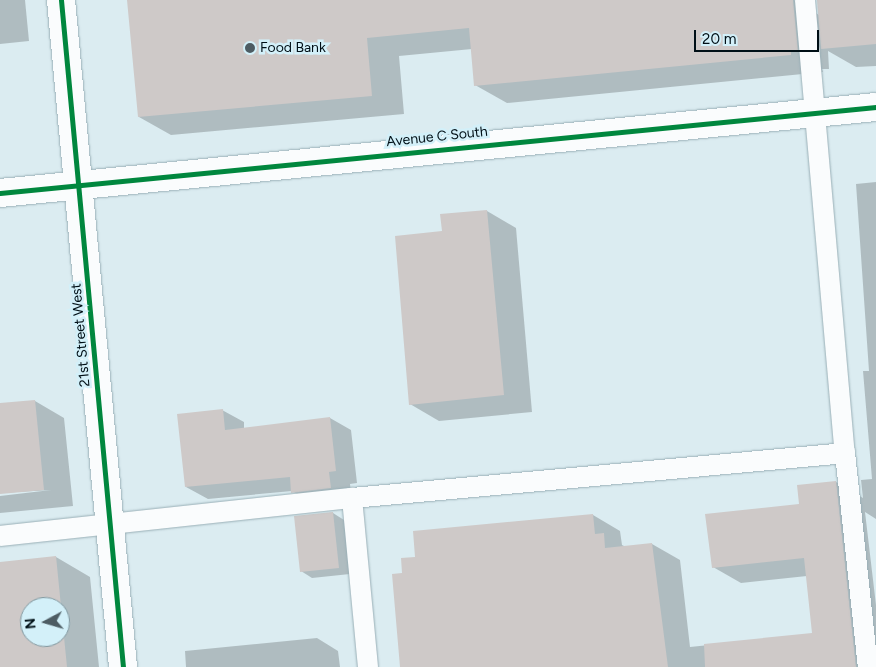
<!DOCTYPE html>
<html>
<head>
<meta charset="utf-8">
<style>
	body { margin:0 }
	#map { position:relative; width:876px; height:667px; overflow:hidden; background:#dbecf1; font-family:Figtree,sans-serif }
	div>[style] { position:absolute }
	.shadow>* { inset:0; background:#0003 }
	.building>* { inset:0; background:#cec9c8 }
	.roads { filter:drop-shadow(0 0 1px #99afb6) drop-shadow(0 0 1px #99afb6) }
	.lane>* { height:20px; margin:-10px; padding:0 10px; transform-origin:10px; border-radius:10px; background:#fafcfd }
	.street>* { height:28px; margin:-14px; padding:0 14px; transform-origin:14px; border-radius:14px; background:#fafcfd }
	.cycleway>* { height:5px; margin:-2.5px; padding:0 2.5px; transform-origin:2.5px; border-radius:2.5px; background:#00873e }
	.dots>* { width:14px; height:14px; translate:-50% -50%; box-sizing:border-box; border:2px solid #d3f0f9; border-radius:50% }
	span { translate:-50% -50%; white-space:nowrap; text-align:center; line-height:1.15; -webkit-text-stroke:5px #d3f0f9; paint-order:stroke }
	.poi-label { font-size:14px; color:#000f16 }
	.left { translate:0 -50%; text-align:left }
	.street-label { font-size:14px; color:#000f16 }
	.north { position:absolute; left:20px; top:597px; width:50px; height:50px; box-sizing:border-box; background:#d3f0f9; border:1px solid #7f969e; border-radius:50%; rotate:264deg; font-size:14px; font-weight:700; line-height:20px; text-align:center; color:#000f16 }
	.north::after { content:''; display:block; margin:auto; width:18px; height:22px; background:#4d5c63; clip-path:polygon(50% 0,100% 100%,50% 72%,0 100%) }
	.scale { position:absolute; left:694px; top:30px; width:125px; height:22px; box-sizing:border-box; border:2px solid #000f16; border-top:0; padding-left:6px; font-size:15px; line-height:18px; white-space:nowrap; color:#000f16; -webkit-text-stroke:4px #d3f0f9; paint-order:stroke }
</style>
</head>
<body>
<div id="map">
	<div class="shadow">
		<i style="clip-path:polygon(0 0,25px 0,29px 41px,0 44px)"></i>
		<i style="clip-path:polygon(128px 0,794px 0,819px 15px,818px 0,876px 0,876px 66px,856px 67px,828px 51px,829px 69px,822px 69px,823px 72px,507px 103px,475px 85px,472px 49px,399px 56px,404px 114px,171px 135px,139px 117px)"></i>
		<i style="clip-path:polygon(876px 182px,876px 519px,865px 512px,876px 605px,876px 667px,401px 667px,403px 574px,416px 559px,593px 515px,620px 531px,622px 545px,626px 547px,652px 544px,680px 560px,690px 647px,813px 634px,807px 576px,741px 583px,713px 567px,836px 482px,863px 498px,861px 480px,872px 479px,863px 371px,869px 371px,856px 184px)"></i>
		<i style="clip-path:polygon(487px 211px,516px 228px,532px 412px,439px 421px,410px 404px,443px 233px)"></i>
		<i style="clip-path:polygon(35px 401px,64px 418px,73px 506px,0 513px,0 496px,51px 490px,0 493px,0 405px)"></i>
		<i style="clip-path:polygon(222px 410px,244px 422px,244px 429px,330px 418px,351px 430px,357px 483px,350px 484px,352px 500px,314px 504px,292px 491px,208px 499px,186px 487px)"></i>
		<i style="clip-path:polygon(333px 513px,344px 520px,350px 574px,312px 578px,301px 571px)"></i>
		<i style="clip-path:polygon(evenodd,56px 557px,90px 577px,99px 667px,0 667px,0 563px,56px 557px,30px 607px,60px 607px,60px 637px,30px 637px,30px 607px)"></i>
		<i style="clip-path:polygon(317px 638px,338px 651px,340px 667px,186px 667px,185px 651px)"></i>
	</div>
	<div class="building">
		<i style="clip-path:polygon(127px 0,793px 0,798px 51px,791px 51px,791px 55px,474px 86px,469px 28px,367px 38px,372px 96px,138px 117px)"></i>
		<i style="clip-path:polygon(817px 0,876px 0,876px 44px,821px 49px)"></i>
		<i style="clip-path:polygon(487px 210px,504px 395px,409px 405px,395px 236px,442px 231px,440px 214px)"></i>
		<i style="clip-path:polygon(35px 400px,44px 490px,0 494px,0 403px)"></i>
		<i style="clip-path:polygon(223px 409px,225px 430px,330px 417px,336px 471px,329px 472px,331px 488px,291px 493px,290px 477px,185px 487px,177px 414px)"></i>
		<i style="clip-path:polygon(836px 481px,856px 667px,705px 667px,704px 644px,812px 633px,804px 558px,712px 568px,705px 514px,799px 504px,797px 485px)"></i>
		<i style="clip-path:polygon(333px 512px,339px 568px,300px 572px,294px 516px)"></i>
		<i style="clip-path:polygon(593px 514px,595px 534px,604px 533px,605px 548px,652px 543px,668px 667px,400px 667px,392px 574px,402px 573px,401px 558px,415px 557px,413px 531px)"></i>
		<i style="clip-path:polygon(evenodd,56px 556px,67px 667px,0 667px,0 562px,56px 556px,30px 607px,60px 607px,60px 637px,30px 637px,30px 607px)"></i>
	</div>
	<div class="roads">
		<div class="lane">
			<i style="left:805px;top:0;width:455px;rotate:85deg"></i>
			<i style="left:845px;top:453px;width:215px;rotate:83.9deg"></i>
			<i style="left:352px;top:498px;width:170px;rotate:84.6deg"></i>
			<i style="left:0;top:536px;width:354px;rotate:-6.2deg"></i>
			<i style="left:352px;top:498px;width:495px;rotate:-5.2deg"></i>
		</div>
		<div class="street">
			<i style="left:61px;top:0;width:670px;rotate:84.69deg"></i>
			<i style="left:0;top:193px;width:880px;rotate:-5.61deg"></i>
		</div>
	</div>
	<div class="cycleway">
		<i style="left:61px;top:0;width:670px;rotate:84.69deg"></i>
		<i style="left:0;top:193px;width:880px;rotate:-5.61deg"></i>
	</div>
	<div class="dots">
		<i style="left:250px;top:48px;background:#4d5c63"></i>
	</div>
	<div class="poi-label">
		<span class="left" style="left:260px;top:48px">Food Bank</span>
	</div>
	<div class="street-label">
		<span style="left:437px;top:137px;rotate:-6deg">Avenue C South</span>
		<span style="left:81px;top:335px;rotate:-95deg">21st Street West</span>
	</div>
	<div class="north">N</div>
	<div class="scale">20 m</div>
</div>
</body>
</html>
